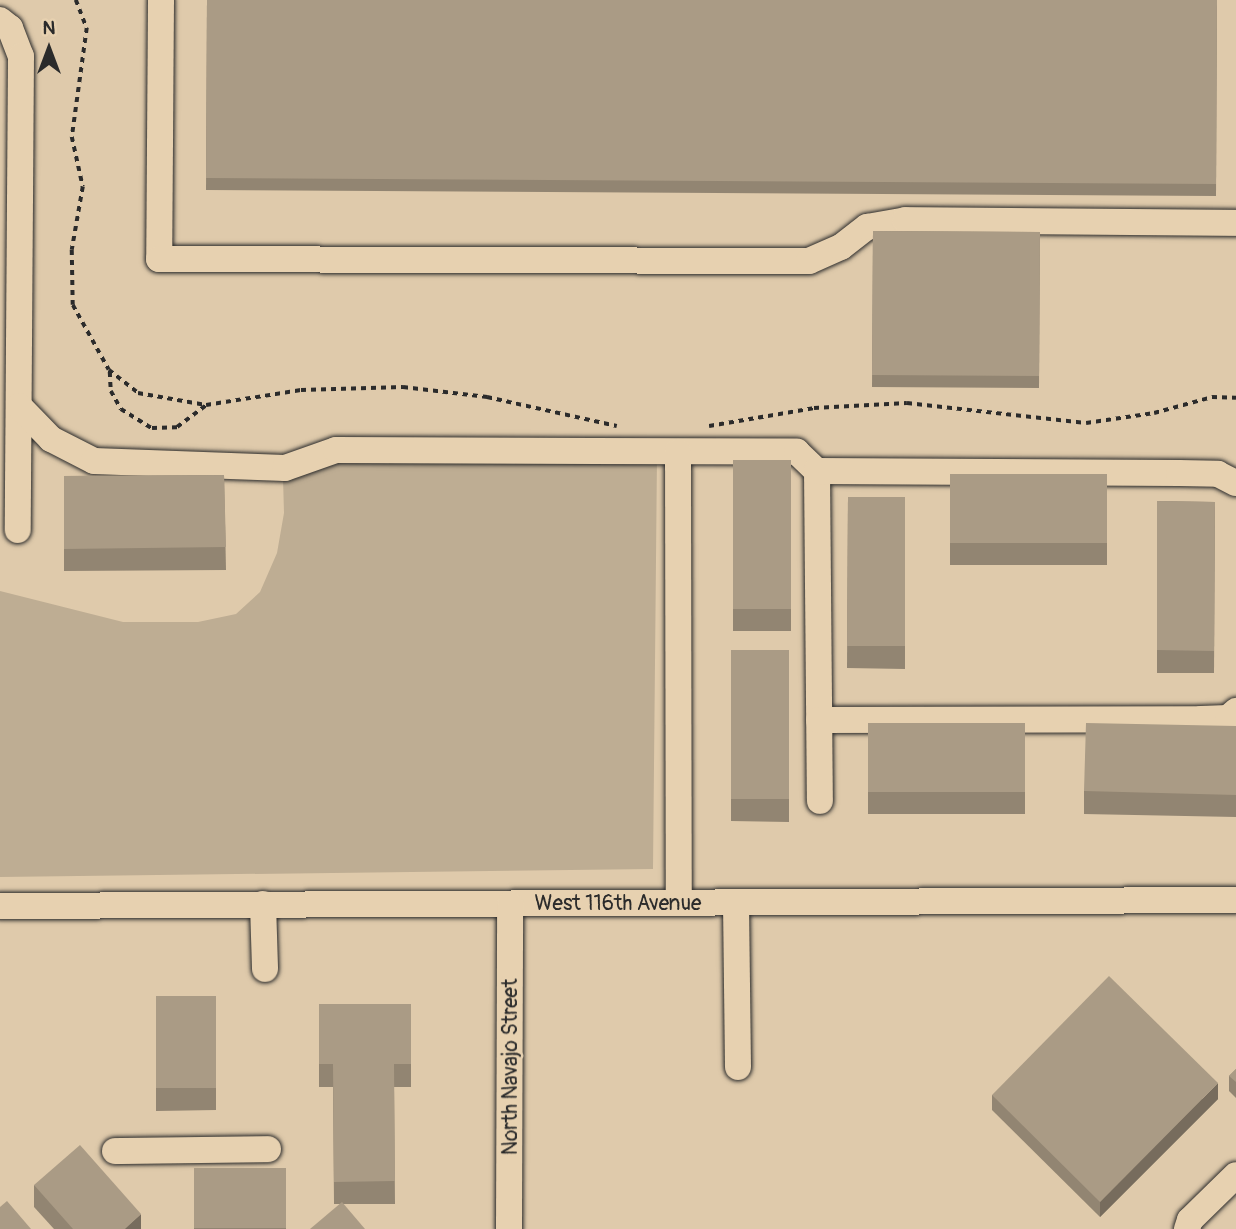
<!DOCTYPE html>
<html>
<head>
<meta charset="utf-8">
<style>
	body { margin:0 }
	#map { position:relative; width:1236px; height:1229px; overflow:hidden; background:#dfcaab; font-family:Pangolin,sans-serif }
	div>[style] { position:absolute }
	.green>* { inset:0; background:#bead93 }
	.path>* { height:3.5px; margin-top:-1.75px; transform-origin:0; background:repeating-linear-gradient(90deg,#2b2b2b 0 5px,transparent 0 10px) }
	.roads { filter:drop-shadow(0 0 2px #2b2b2b) drop-shadow(0 0 2px #2b2b2b) }
	.minor>* { height:26px; margin:-13px; padding:0 13px; transform-origin:13px; border-radius:13px; background:#e7d1b0 }
	.wall>* { inset:0; background:#928572 }
	.shaded-wall>* { inset:0; background:#776c5d }
	.building>* { inset:0; background:#aa9b85 }
	span { translate:-50% -50%; white-space:nowrap; text-align:center; line-height:1.15; -webkit-text-stroke:5px #e7d1b0; paint-order:stroke }
	.street-label { font-size:21px; color:#2b2b2b }
	.north { position:absolute; left:14px; top:14px; width:70px; height:70px; -webkit-text-stroke:5px #e7d1b0; paint-order:stroke; rotate:0deg; font-size:19px; font-weight:700; line-height:28px; text-align:center; color:#2b2b2b }
	.north::after { content:''; display:block; margin:auto; width:24px; height:32px; background:#2b2b2b; clip-path:polygon(50% 0,100% 100%,50% 72%,0 100%) }
</style>
</head>
<body>
<div id="map">
	<div class="green">
		<i style="clip-path:polygon(657px 458px,653px 869px,0 877px,0 591px,123px 622px,198px 622px,236px 614px,260px 592px,277px 553px,284px 513px,283px 478px,340px 459px)"></i>
	</div>
	<div class="path">
		<i style="left:76px;top:0;width:30px;rotate:69deg"></i>
		<i style="left:87px;top:28px;width:110px;rotate:97.8deg"></i>
		<i style="left:72px;top:137px;width:51px;rotate:77.6deg"></i>
		<i style="left:83px;top:187px;width:64px;rotate:99.9deg"></i>
		<i style="left:72px;top:250px;width:55px;rotate:89deg"></i>
		<i style="left:73px;top:305px;width:74px;rotate:61deg"></i>
		<i style="left:109px;top:370px;width:37px;rotate:38deg"></i>
		<i style="left:138px;top:393px;width:69px;rotate:10deg"></i>
		<i style="left:206px;top:405px;width:96px;rotate:-9deg"></i>
		<i style="left:301px;top:390px;width:102px;rotate:-1.7deg"></i>
		<i style="left:403px;top:387px;width:85px;rotate:6.8deg"></i>
		<i style="left:487px;top:397px;width:133px;rotate:12.6deg"></i>
		<i style="left:110px;top:372px;width:19px;rotate:87deg"></i>
		<i style="left:111px;top:391px;width:21px;rotate:61deg"></i>
		<i style="left:121px;top:409px;width:36px;rotate:32deg"></i>
		<i style="left:152px;top:428px;width:25px;rotate:-2deg"></i>
		<i style="left:177px;top:427px;width:36px;rotate:-37deg"></i>
		<i style="left:709px;top:426px;width:107px;rotate:-9.7deg"></i>
		<i style="left:814px;top:408px;width:93px;rotate:-3.1deg"></i>
		<i style="left:907px;top:403px;width:180px;rotate:6.4deg"></i>
		<i style="left:1086px;top:423px;width:69px;rotate:-8.4deg"></i>
		<i style="left:1154px;top:413px;width:60px;rotate:-15.4deg"></i>
		<i style="left:1212px;top:397px;width:24px;rotate:2deg"></i>
	</div>
	<div class="roads">
		<div class="minor">
			<i style="left:161px;top:0;width:259px;rotate:90.4deg"></i>
			<i style="left:159px;top:259px;width:650px;rotate:0.18deg"></i>
			<i style="left:809px;top:261px;width:35px;rotate:-24deg"></i>
			<i style="left:841px;top:247px;width:33px;rotate:-38deg"></i>
			<i style="left:867px;top:227px;width:39px;rotate:-10deg"></i>
			<i style="left:905px;top:220px;width:331px;rotate:0.5deg"></i>
			<i style="left:0;top:20px;width:13px;rotate:39deg"></i>
			<i style="left:10px;top:28px;width:30px;rotate:69deg"></i>
			<i style="left:21px;top:56px;width:474px;rotate:90.4deg"></i>
			<i style="left:19px;top:406px;width:46px;rotate:45.9deg"></i>
			<i style="left:51px;top:439px;width:48px;rotate:27.1deg"></i>
			<i style="left:94px;top:461px;width:191px;rotate:2.1deg"></i>
			<i style="left:285px;top:468px;width:54px;rotate:-19.4deg"></i>
			<i style="left:336px;top:450px;width:461px;rotate:0.2deg"></i>
			<i style="left:797px;top:452px;width:28px;rotate:44deg"></i>
			<i style="left:817px;top:471px;width:330px;rotate:89.5deg"></i>
			<i style="left:678px;top:452px;width:451px;rotate:89.9deg"></i>
			<i style="left:817px;top:471px;width:362px;rotate:0.3deg"></i>
			<i style="left:1179px;top:473px;width:39px;rotate:1deg"></i>
			<i style="left:1218px;top:474px;width:20px;rotate:27deg"></i>
			<i style="left:819px;top:720px;width:382px;rotate:-0.1deg"></i>
			<i style="left:1201px;top:719px;width:27px;rotate:-2deg"></i>
			<i style="left:1228px;top:718px;width:11px;rotate:-41deg"></i>
			<i style="left:736px;top:903px;width:164px;rotate:89.3deg"></i>
			<i style="left:263px;top:904px;width:65px;rotate:88.2deg"></i>
			<i style="left:0;top:906px;width:1236px;rotate:-0.28deg"></i>
			<i style="left:115px;top:1151px;width:153px;rotate:-0.7deg"></i>
			<i style="left:509px;top:1229px;width:324px;rotate:-89.8deg"></i>
			<i style="left:1187px;top:1229px;width:9px;rotate:-72deg"></i>
			<i style="left:1190px;top:1220px;width:64px;rotate:-44.4deg"></i>
		</div>
	</div>
	<div class="wall">
		<i style="clip-path:polygon(207px 0,1217px 0,1216px 196px,206px 190px)"></i>
		<i style="clip-path:polygon(873px 231px,1040px 232px,1039px 388px,872px 387px)"></i>
		<i style="clip-path:polygon(733px 460px,791px 460px,791px 631px,733px 631px)"></i>
		<i style="clip-path:polygon(950px 474px,1107px 474px,1107px 565px,950px 565px)"></i>
		<i style="clip-path:polygon(224px 475px,226px 570px,64px 571px,64px 476px)"></i>
		<i style="clip-path:polygon(848px 497px,905px 497px,905px 669px,847px 668px)"></i>
		<i style="clip-path:polygon(1157px 501px,1215px 502px,1214px 673px,1157px 673px)"></i>
		<i style="clip-path:polygon(731px 650px,789px 650px,789px 822px,731px 821px)"></i>
		<i style="clip-path:polygon(868px 723px,1025px 723px,1025px 814px,868px 814px)"></i>
		<i style="clip-path:polygon(1236px 726px,1236px 817px,1084px 814px,1084px 791px)"></i>
		<i style="clip-path:polygon(156px 996px,216px 996px,216px 1110px,156px 1111px)"></i>
		<i style="clip-path:polygon(319px 1004px,411px 1004px,411px 1087px,394px 1087px,395px 1204px,334px 1204px,333px 1087px,319px 1087px)"></i>
		<i style="clip-path:polygon(1236px 1069px,1236px 1098px,1229px 1091px,1229px 1076px)"></i>
		<i style="clip-path:polygon(992px 1095px,1218px 1099px,1100px 1217px,992px 1110px)"></i>
		<i style="clip-path:polygon(194px 1168px,286px 1168px,286px 1229px,194px 1229px)"></i>
		<i style="clip-path:polygon(34px 1185px,141px 1229px,54px 1229px,34px 1207px)"></i>
	</div>
	<div class="shaded-wall">
		<i style="clip-path:polygon(1218px 1083px,1218px 1099px,1100px 1217px,1100px 1202px)"></i>
		<i style="clip-path:polygon(141px 1214px,141px 1229px,124px 1229px)"></i>
	</div>
	<div class="building">
		<i style="clip-path:polygon(207px 0,1217px 0,1216px 184px,206px 178px)"></i>
		<i style="clip-path:polygon(873px 231px,1040px 232px,1039px 376px,872px 375px)"></i>
		<i style="clip-path:polygon(733px 460px,791px 460px,791px 609px,733px 609px)"></i>
		<i style="clip-path:polygon(950px 474px,1107px 474px,1107px 543px,950px 543px)"></i>
		<i style="clip-path:polygon(224px 475px,226px 547px,64px 549px,64px 476px)"></i>
		<i style="clip-path:polygon(848px 497px,905px 497px,905px 646px,847px 646px)"></i>
		<i style="clip-path:polygon(1157px 501px,1215px 502px,1214px 651px,1157px 650px)"></i>
		<i style="clip-path:polygon(731px 650px,789px 650px,789px 799px,731px 799px)"></i>
		<i style="clip-path:polygon(868px 723px,1025px 723px,1025px 792px,868px 792px)"></i>
		<i style="clip-path:polygon(1086px 723px,1236px 726px,1236px 795px,1084px 791px)"></i>
		<i style="clip-path:polygon(1109px 976px,1218px 1083px,1100px 1202px,992px 1095px)"></i>
		<i style="clip-path:polygon(156px 996px,216px 996px,216px 1088px,156px 1088px)"></i>
		<i style="clip-path:polygon(319px 1004px,411px 1004px,411px 1064px,394px 1064px,395px 1181px,334px 1182px,333px 1064px,319px 1064px)"></i>
		<i style="clip-path:polygon(1236px 1069px,1236px 1082px,1229px 1076px)"></i>
		<i style="clip-path:polygon(80px 1145px,141px 1214px,125px 1229px,73px 1229px,34px 1185px)"></i>
		<i style="clip-path:polygon(194px 1168px,286px 1168px,286px 1228px,194px 1228px)"></i>
		<i style="clip-path:polygon(7px 1201px,31px 1229px,0 1229px,0 1207px)"></i>
		<i style="clip-path:polygon(342px 1202px,365px 1229px,310px 1229px)"></i>
	</div>
	<div class="street-label">
		<span style="left:618px;top:904px">West 116th Avenue</span>
		<span style="left:511px;top:1067px;rotate:-90deg">North Navajo Street</span>
	</div>
	<div class="north">N</div>
</div>
</body>
</html>
